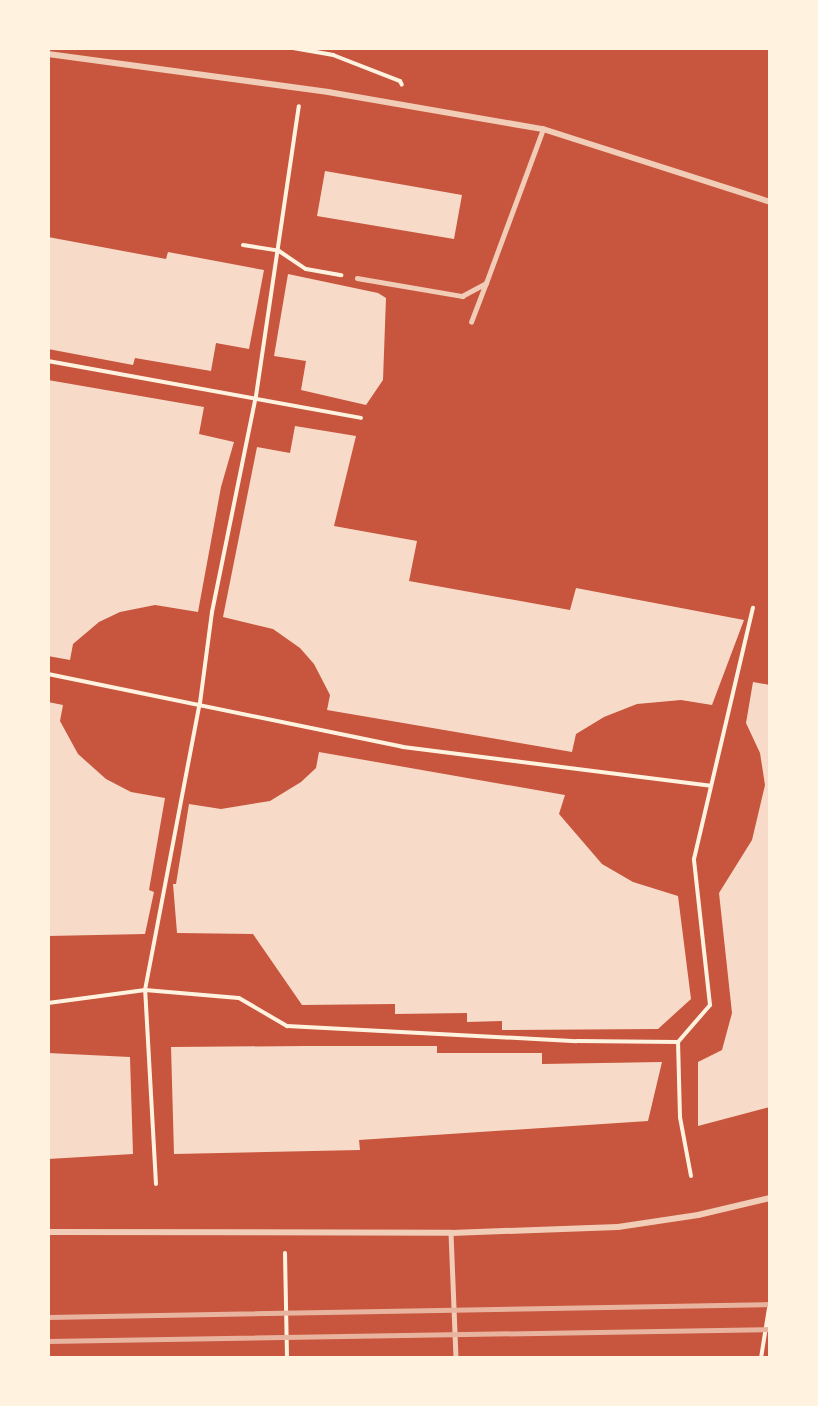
<!DOCTYPE html>
<html>
<head>
<meta charset="utf-8">
<style>
	body { margin:0 }
	#map { position:relative; width:818px; height:1406px; overflow:hidden; background:#c8553d; font-family:"Archivo Narrow",sans-serif }
	div>[style] { position:absolute }
	.building>* { inset:0; background:#f7dbc8 }
	.path>* { height:4px; margin:-2px; padding:0 2px; transform-origin:2px; border-radius:2px; background:#fff3e0 }
	.service>* { height:4.5px; margin:-2.25px; padding:0 2.25px; transform-origin:2.25px; border-radius:2.25px; background:#f1ccb7 }
	.minor>* { height:6px; margin:-3px; padding:0 3px; transform-origin:3px; border-radius:3px; background:#f1ccb7 }
	.rail>* { height:4.5px; margin:-2.25px; padding:0 2.25px; transform-origin:2.25px; border-radius:2.25px; background:#e9b49f }
	span { translate:-50% -50%; white-space:nowrap; text-align:center; line-height:1.15; -webkit-text-stroke:6px #fff3e0; paint-order:stroke }
	.frame { position:absolute; inset:0; border:50px solid #fff3e0; pointer-events:none }
</style>
</head>
<body>
<div id="map">
	<div class="building">
		<i style="clip-path:polygon(325px 171px,462px 195px,454px 239px,317px 216px)"></i>
		<i style="clip-path:polygon(48px 237px,166px 259px,168px 252px,264px 270px,249px 349px,216px 343px,211px 371px,135px 358px,133px 365px,48px 349px)"></i>
		<i style="clip-path:polygon(288px 274px,378px 293px,386px 298px,383px 380px,366px 405px,301px 390px,306px 361px,274px 356px)"></i>
		<i style="clip-path:polygon(48px 380px,204px 407px,199px 434px,234px 442px,221px 487px,198px 612px,155px 605px,120px 612px,99px 622px,73px 644px,70px 660px,48px 656px)"></i>
		<i style="clip-path:polygon(295px 426px,356px 436px,334px 526px,417px 541px,409px 581px,570px 610px,576px 588px,744px 620px,712px 705px,681px 700px,637px 704px,604px 717px,576px 734px,572px 752px,327px 710px,330px 695px,314px 664px,300px 648px,273px 629px,223px 617px,257px 447px,290px 453px)"></i>
		<i style="clip-path:polygon(753px 682px,770px 685px,770px 1107px,698px 1126px,698px 1062px,722px 1050px,732px 1013px,719px 893px,752px 840px,765px 785px,760px 753px,746px 723px)"></i>
		<i style="clip-path:polygon(48px 702px,63px 705px,60px 721px,78px 754px,106px 779px,131px 792px,165px 798px,149px 890px,154px 892px,145px 934px,48px 936px)"></i>
		<i style="clip-path:polygon(319px 752px,565px 795px,559px 814px,602px 864px,633px 882px,678px 896px,691px 999px,658px 1029px,502px 1030px,502px 1021px,467px 1022px,467px 1013px,395px 1014px,395px 1004px,302px 1005px,253px 934px,177px 933px,173px 884px,176px 884px,189px 804px,221px 809px,270px 801px,301px 782px,316px 768px)"></i>
		<i style="clip-path:polygon(306px 1046px,437px 1046px,437px 1053px,542px 1053px,542px 1064px,662px 1062px,648px 1121px,359px 1140px,360px 1150px,174px 1154px,171px 1047px)"></i>
		<i style="clip-path:polygon(48px 1053px,130px 1057px,133px 1154px,48px 1159px)"></i>
	</div>
	<div class="path">
		<i style="left:293px;top:48px;width:41px;rotate:9.9deg"></i>
		<i style="left:333px;top:55px;width:72px;rotate:21.2deg"></i>
		<i style="left:400px;top:81px;width:4px;rotate:63deg"></i>
		<i style="left:243px;top:245px;width:36px;rotate:9deg"></i>
		<i style="left:279px;top:251px;width:32px;rotate:34deg"></i>
		<i style="left:306px;top:269px;width:36px;rotate:10deg"></i>
		<i style="left:48px;top:361px;width:318px;rotate:10.3deg"></i>
		<i style="left:48px;top:674px;width:362px;rotate:11.6deg"></i>
		<i style="left:403px;top:747px;width:310px;rotate:7.2deg"></i>
		<i style="left:48px;top:1003px;width:98px;rotate:-7.6deg"></i>
		<i style="left:145px;top:990px;width:94px;rotate:4.9deg"></i>
		<i style="left:239px;top:998px;width:56px;rotate:30.3deg"></i>
		<i style="left:287px;top:1026px;width:290px;rotate:3deg"></i>
		<i style="left:577px;top:1041px;width:101px;rotate:0.6deg"></i>
		<i style="left:691px;top:1176px;width:60px;rotate:-100.6deg"></i>
		<i style="left:680px;top:1117px;width:75px;rotate:-91.5deg"></i>
		<i style="left:678px;top:1042px;width:49px;rotate:-49.1deg"></i>
		<i style="left:710px;top:1005px;width:147px;rotate:-96.3deg"></i>
		<i style="left:694px;top:859px;width:258px;rotate:-76.8deg"></i>
		<i style="left:156px;top:1184px;width:194px;rotate:-93.2deg"></i>
		<i style="left:145px;top:990px;width:292px;rotate:-79.2deg"></i>
		<i style="left:200px;top:703px;width:92px;rotate:-82.5deg"></i>
		<i style="left:212px;top:612px;width:220px;rotate:-78.5deg"></i>
		<i style="left:256px;top:396px;width:293px;rotate:-81.6deg"></i>
		<i style="left:285px;top:1253px;width:105px;rotate:88.9deg"></i>
		<i style="left:761px;top:1358px;width:57px;rotate:-80.9deg"></i>
	</div>
	<div class="service">
		<i style="left:357px;top:278px;width:107px;rotate:9.7deg"></i>
		<i style="left:462px;top:296px;width:27px;rotate:-28deg"></i>
		<i style="left:486px;top:283px;width:164px;rotate:-69.7deg"></i>
		<i style="left:471px;top:322px;width:42px;rotate:-69deg"></i>
		<i style="left:451px;top:1233px;width:125px;rotate:87.7deg"></i>
	</div>
	<div class="minor">
		<i style="left:48px;top:54px;width:283px;rotate:7.7deg"></i>
		<i style="left:328px;top:92px;width:218px;rotate:9.8deg"></i>
		<i style="left:543px;top:129px;width:238px;rotate:17.8deg"></i>
		<i style="left:48px;top:1232px;width:403px;rotate:0.1deg"></i>
		<i style="left:451px;top:1233px;width:167px;rotate:-2.1deg"></i>
		<i style="left:618px;top:1227px;width:81px;rotate:-8.5deg"></i>
		<i style="left:698px;top:1215px;width:74px;rotate:-13.3deg"></i>
	</div>
	<div class="rail">
		<i style="left:48px;top:1317px;width:722px;rotate:-1.03deg"></i>
		<i style="left:48px;top:1341px;width:722px;rotate:-0.95deg"></i>
	</div>
	<div class="frame"></div>
</div>
</body>
</html>
